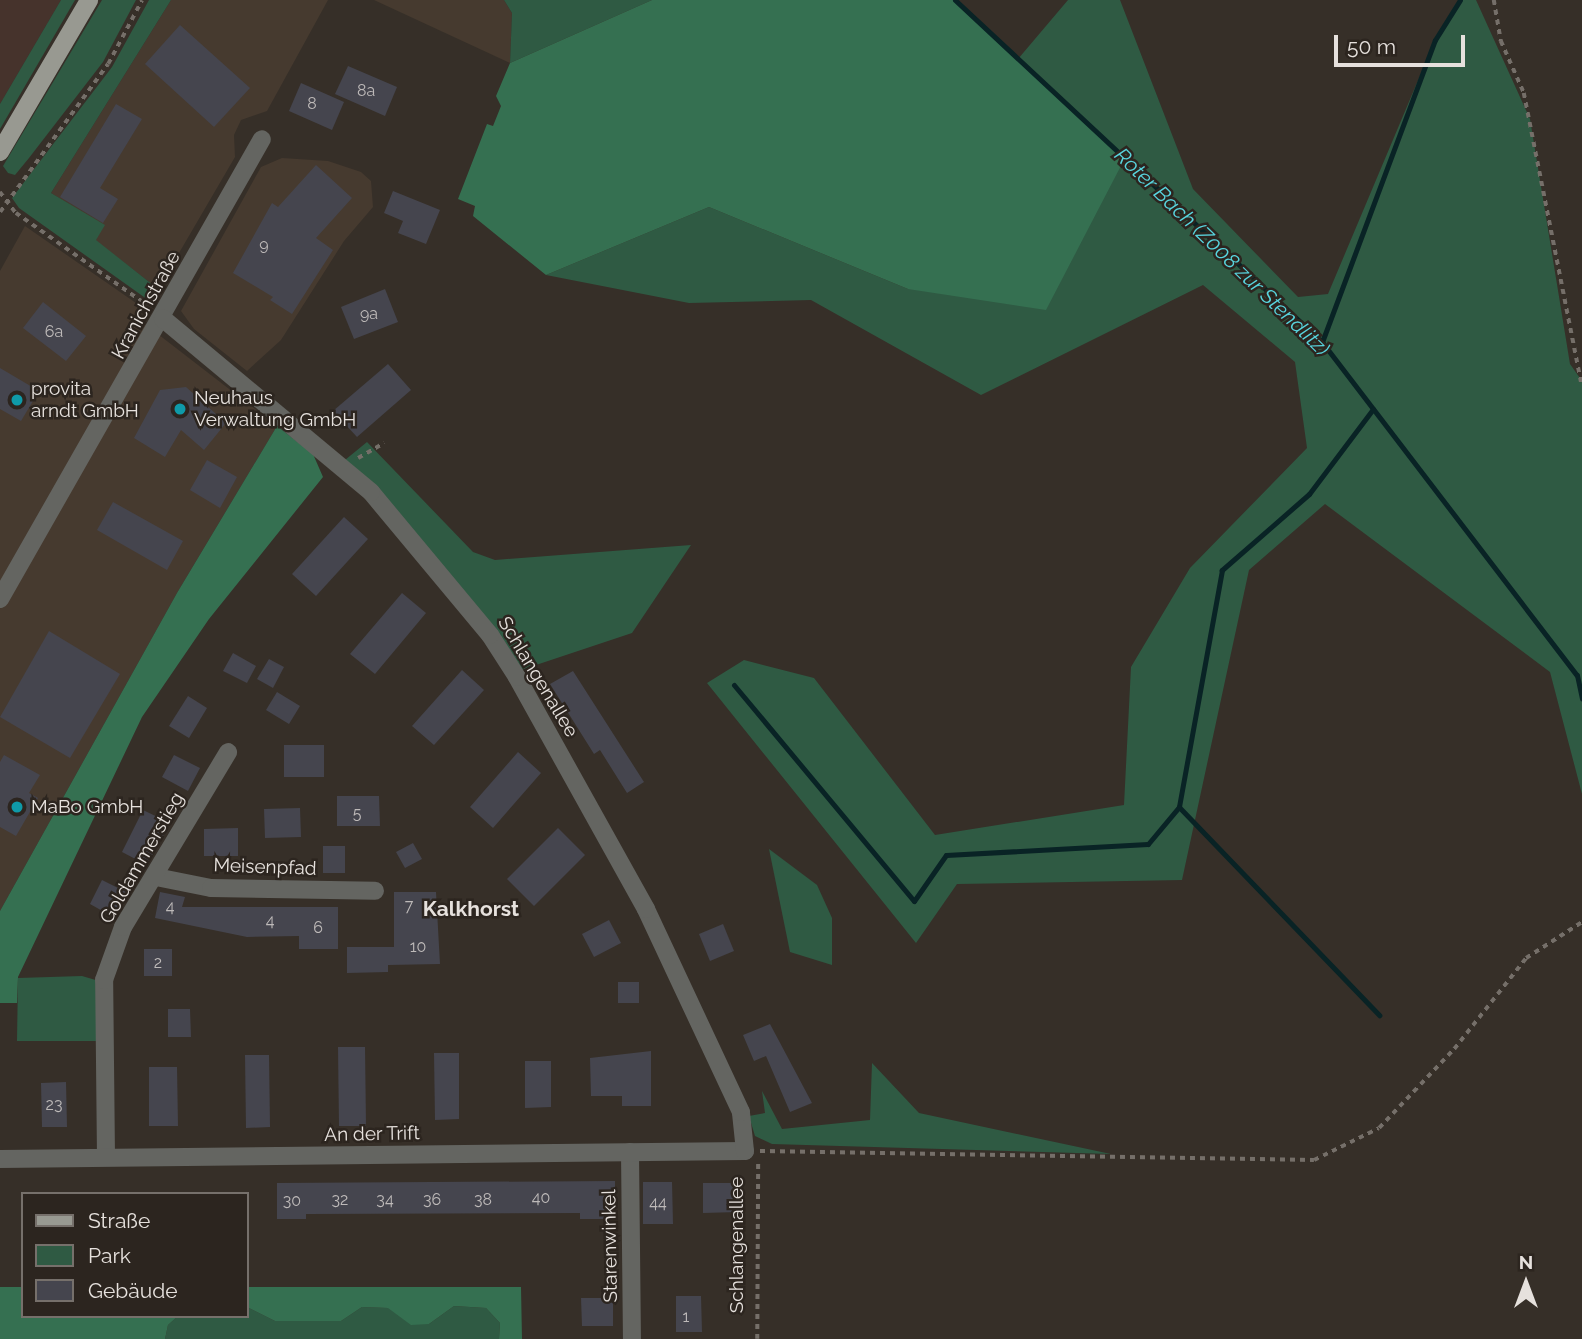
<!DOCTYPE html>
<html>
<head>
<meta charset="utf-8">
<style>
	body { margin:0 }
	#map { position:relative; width:1582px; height:1339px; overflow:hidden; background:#362f28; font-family:Raleway,sans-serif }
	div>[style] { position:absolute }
	.built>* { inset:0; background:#463a2f }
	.industrial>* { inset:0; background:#46332c }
	.green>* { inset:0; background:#2f5a43 }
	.forest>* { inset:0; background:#357051 }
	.stream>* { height:5px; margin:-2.5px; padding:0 2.5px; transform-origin:2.5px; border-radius:2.5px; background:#092325 }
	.building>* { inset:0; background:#45454e }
	.path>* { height:3.5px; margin-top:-1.75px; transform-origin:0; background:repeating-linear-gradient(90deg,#756f69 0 5px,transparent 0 10px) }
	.minor>* { height:18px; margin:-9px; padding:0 9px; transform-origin:9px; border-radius:9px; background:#646561 }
	.major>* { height:18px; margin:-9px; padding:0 9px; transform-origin:9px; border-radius:9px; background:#989991 }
	.dots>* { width:19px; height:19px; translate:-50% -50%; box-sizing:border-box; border:4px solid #2c251f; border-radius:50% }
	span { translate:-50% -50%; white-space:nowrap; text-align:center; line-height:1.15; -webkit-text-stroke:5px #2c251f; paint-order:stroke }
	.number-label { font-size:16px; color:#bebab9 }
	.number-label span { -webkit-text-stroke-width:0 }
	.street-label { font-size:19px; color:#e6e1dd }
	.poi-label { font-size:19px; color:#e6e1dd }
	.left { translate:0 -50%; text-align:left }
	.water-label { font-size:21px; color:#58d4dd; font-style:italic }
	.neighbourhood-label { font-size:21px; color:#e6e1dd; font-weight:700 }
	.legend { position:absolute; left:21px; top:1192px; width:228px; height:126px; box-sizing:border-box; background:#2c251f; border:2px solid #76706b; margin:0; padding:9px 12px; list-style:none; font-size:21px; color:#e6e1dd }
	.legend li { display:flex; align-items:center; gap:14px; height:35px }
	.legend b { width:35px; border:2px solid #76706b }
	.north { position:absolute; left:1491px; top:1248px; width:70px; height:70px; -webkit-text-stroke:5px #2c251f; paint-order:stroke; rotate:0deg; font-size:19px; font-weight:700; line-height:28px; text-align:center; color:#e6e1dd }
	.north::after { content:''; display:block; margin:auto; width:24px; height:32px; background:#e6e1dd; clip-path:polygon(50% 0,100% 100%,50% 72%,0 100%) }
	.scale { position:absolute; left:1334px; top:35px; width:131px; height:32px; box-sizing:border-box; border:4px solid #e6e1dd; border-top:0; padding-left:9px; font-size:21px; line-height:24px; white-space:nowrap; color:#e6e1dd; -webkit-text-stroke:5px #2c251f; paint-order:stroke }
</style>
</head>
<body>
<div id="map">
	<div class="built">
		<i style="clip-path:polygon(171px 0,328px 0,267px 111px,241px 120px,234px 135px,235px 157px,158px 289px,95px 240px,104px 226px,51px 193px)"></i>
		<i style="clip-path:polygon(374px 0,504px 0,512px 13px,510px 63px)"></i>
		<i style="clip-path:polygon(282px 158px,328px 161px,361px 172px,371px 181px,373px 207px,344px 241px,281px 340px,247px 371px,194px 329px,181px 311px,261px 167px)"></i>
		<i style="clip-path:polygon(25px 226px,136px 303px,141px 321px,277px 426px,177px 593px,0 911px,0 271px)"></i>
	</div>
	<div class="industrial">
		<i style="clip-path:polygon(0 0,61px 0,0 104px)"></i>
	</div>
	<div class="green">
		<i style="clip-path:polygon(61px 0,75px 0,0 129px,0 104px)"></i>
		<i style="clip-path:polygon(102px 0,136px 0,103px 62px,29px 158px,15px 175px,8px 173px,3px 166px)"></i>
		<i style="clip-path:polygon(149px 0,171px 0,51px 193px,105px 225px,96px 240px,158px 289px,151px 302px,19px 208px,12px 198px,112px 67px)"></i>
		<i style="clip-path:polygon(504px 0,652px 0,510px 63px,512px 13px)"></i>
		<i style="clip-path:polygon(1068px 0,1120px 0,1193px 189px,1298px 297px,1328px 294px,1435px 40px,1460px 0,1476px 0,1530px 119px,1570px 364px,1582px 381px,1582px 794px,1550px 672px,1325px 504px,1249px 570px,1182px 880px,957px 884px,916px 943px,707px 683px,744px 660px,814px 678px,935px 835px,1124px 805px,1131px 667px,1190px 568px,1307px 448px,1295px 362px,1203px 285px,981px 395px,811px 300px,689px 303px,546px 275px,709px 207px,908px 289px,1125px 158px,1018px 59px)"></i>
		<i style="clip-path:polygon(367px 442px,473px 552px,495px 560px,691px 545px,632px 633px,521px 670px,345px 460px)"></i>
		<i style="clip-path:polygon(769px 849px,817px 885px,832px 918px,832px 965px,790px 952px)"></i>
		<i style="clip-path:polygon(82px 976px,99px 981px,100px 1041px,17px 1041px,18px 978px)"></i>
		<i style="clip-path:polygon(872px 1063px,919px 1113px,1111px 1154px,772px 1144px,755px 1136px,749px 1116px,765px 1113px,762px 1091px,782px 1129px,870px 1120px)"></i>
		<i style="clip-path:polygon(454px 1306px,486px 1308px,500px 1323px,499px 1339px,165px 1339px,168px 1325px,178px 1316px,247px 1316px,247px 1307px,275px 1321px,341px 1321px,362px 1307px,389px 1308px,429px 1324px)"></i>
	</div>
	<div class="forest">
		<i style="clip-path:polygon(652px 0,955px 0,1125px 158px,1046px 310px,908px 289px,709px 207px,546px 275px,473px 216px,475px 206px,458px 199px,487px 124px,493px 126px,501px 106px,496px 96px,510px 63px)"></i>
		<i style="clip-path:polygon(277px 426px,313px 454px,323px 477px,209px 619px,142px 717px,18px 977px,17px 1003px,0 1003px,0 911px,177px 593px)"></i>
		<i style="clip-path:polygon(0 1287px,23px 1287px,23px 1316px,178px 1316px,168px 1325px,165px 1339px,0 1339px)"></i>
		<i style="clip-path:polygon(247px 1287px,521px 1287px,522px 1339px,499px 1339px,500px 1323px,486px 1308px,454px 1306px,429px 1324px,411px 1325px,388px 1308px,362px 1307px,341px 1321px,275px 1321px,247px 1307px)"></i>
	</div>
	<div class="stream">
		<i style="left:955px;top:0;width:502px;rotate:42.98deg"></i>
		<i style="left:1322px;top:342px;width:419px;rotate:52.6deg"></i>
		<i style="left:1577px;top:675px;width:24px;rotate:78deg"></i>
		<i style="left:1322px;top:342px;width:322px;rotate:-69.5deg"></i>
		<i style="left:1435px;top:40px;width:47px;rotate:-58deg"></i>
		<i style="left:1373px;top:409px;width:106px;rotate:127deg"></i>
		<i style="left:1309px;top:494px;width:116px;rotate:138.9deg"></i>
		<i style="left:1222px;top:570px;width:241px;rotate:100.3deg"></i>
		<i style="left:1179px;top:807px;width:289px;rotate:46.1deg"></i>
		<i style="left:734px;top:685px;width:281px;rotate:50.2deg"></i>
		<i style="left:914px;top:901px;width:56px;rotate:-55.2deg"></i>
		<i style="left:946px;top:855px;width:202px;rotate:-3.1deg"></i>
		<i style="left:1148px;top:844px;width:48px;rotate:-50deg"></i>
	</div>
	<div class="building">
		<i style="clip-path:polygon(180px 25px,250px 88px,214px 127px,145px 64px)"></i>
		<i style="clip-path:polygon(348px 66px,397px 87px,385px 116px,335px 94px)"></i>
		<i style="clip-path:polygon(301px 83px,344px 102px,332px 130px,289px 111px)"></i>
		<i style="clip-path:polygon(116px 104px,142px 119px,100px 188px,118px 199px,103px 223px,60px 197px)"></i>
		<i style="clip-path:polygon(316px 165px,352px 198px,316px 238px,333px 250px,292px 314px,270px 300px,273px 297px,233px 273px,272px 203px,278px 207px)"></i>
		<i style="clip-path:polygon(393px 191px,440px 210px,426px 244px,398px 233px,403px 221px,384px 213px)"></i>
		<i style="clip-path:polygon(385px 289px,398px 322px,354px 339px,341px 307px)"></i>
		<i style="clip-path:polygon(43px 302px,86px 336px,66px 361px,23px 328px)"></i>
		<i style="clip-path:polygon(388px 364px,411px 390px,357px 437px,333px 411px)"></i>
		<i style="clip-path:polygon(0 368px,39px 391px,21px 421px,0 409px)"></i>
		<i style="clip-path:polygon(186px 387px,226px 423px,204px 450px,181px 430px,165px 457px,134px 438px,160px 390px)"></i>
		<i style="clip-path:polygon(207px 460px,237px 477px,220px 508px,190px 490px)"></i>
		<i style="clip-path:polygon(113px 502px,183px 541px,167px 570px,97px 530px)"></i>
		<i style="clip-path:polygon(344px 517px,368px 539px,316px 596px,292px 574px)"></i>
		<i style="clip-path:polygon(402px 593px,426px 613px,375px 674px,350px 654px)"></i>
		<i style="clip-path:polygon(49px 631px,120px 674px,70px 758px,0 717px)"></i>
		<i style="clip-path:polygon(233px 653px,256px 666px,247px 683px,223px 671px)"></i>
		<i style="clip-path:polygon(269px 659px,284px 667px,273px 688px,257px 679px)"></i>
		<i style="clip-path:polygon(462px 670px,484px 690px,434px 745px,412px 726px)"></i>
		<i style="clip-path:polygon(573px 671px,644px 782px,627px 793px,600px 750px,594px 754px,550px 684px)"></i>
		<i style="clip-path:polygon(277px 692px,300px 706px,289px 724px,266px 710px)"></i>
		<i style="clip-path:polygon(188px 696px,207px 708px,189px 738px,169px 726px)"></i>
		<i style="clip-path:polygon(284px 745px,324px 745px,324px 777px,284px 777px)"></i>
		<i style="clip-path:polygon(518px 752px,541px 773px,493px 828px,470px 807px)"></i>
		<i style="clip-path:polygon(4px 755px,40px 775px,29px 793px,38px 798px,16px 836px,0 827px,0 762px)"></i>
		<i style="clip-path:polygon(174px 755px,200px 768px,188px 791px,162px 777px)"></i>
		<i style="clip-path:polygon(337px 796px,379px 796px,380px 826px,337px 826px)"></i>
		<i style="clip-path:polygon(300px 808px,301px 837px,265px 838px,264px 809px)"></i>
		<i style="clip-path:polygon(143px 810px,170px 823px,147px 865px,122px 852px)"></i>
		<i style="clip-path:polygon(238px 828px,238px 856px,204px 856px,204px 829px)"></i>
		<i style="clip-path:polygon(558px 828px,585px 855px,534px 906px,507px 879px)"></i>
		<i style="clip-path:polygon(413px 843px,422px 859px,405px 868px,396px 852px)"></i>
		<i style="clip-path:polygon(323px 846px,345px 846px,345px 873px,323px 873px)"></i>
		<i style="clip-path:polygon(102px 880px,128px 893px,115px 918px,90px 904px)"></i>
		<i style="clip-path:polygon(160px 892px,185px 897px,182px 907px,338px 907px,338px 949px,299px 949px,299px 936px,247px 937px,155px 918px)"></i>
		<i style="clip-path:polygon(394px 892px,436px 892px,440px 964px,388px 965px,388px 972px,347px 973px,347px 947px,394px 947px)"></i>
		<i style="clip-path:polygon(609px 920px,621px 943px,594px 957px,582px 934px)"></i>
		<i style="clip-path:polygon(723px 924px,734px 951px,710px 961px,699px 934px)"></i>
		<i style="clip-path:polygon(144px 949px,172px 949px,172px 976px,144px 976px)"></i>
		<i style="clip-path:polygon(618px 982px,639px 982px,639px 1003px,618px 1003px)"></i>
		<i style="clip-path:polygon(168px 1009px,190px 1009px,191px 1037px,168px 1037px)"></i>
		<i style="clip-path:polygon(770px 1024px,812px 1103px,790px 1112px,766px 1056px,754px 1061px,743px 1035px)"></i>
		<i style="clip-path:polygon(338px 1047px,365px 1047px,366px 1126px,339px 1126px)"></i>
		<i style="clip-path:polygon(651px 1051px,651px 1106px,622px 1106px,622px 1096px,591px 1096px,590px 1058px)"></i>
		<i style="clip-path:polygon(434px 1053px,459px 1053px,459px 1119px,435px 1120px)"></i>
		<i style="clip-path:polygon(245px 1055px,269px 1055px,270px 1127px,246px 1128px)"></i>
		<i style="clip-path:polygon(525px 1061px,551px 1061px,551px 1107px,525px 1108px)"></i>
		<i style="clip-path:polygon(149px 1067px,177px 1067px,178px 1126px,149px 1126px)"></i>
		<i style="clip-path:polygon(66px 1082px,67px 1127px,42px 1127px,41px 1083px)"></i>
		<i style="clip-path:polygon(615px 1181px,615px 1219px,580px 1219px,580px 1213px,306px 1214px,306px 1219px,277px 1219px,277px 1183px)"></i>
		<i style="clip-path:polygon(643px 1182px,672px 1182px,673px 1224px,643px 1224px)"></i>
		<i style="clip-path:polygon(703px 1183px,738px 1183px,738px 1212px,703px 1213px)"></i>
		<i style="clip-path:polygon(676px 1296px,701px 1296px,702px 1332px,676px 1332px)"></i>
		<i style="clip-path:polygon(581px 1298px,613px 1298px,613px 1326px,582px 1326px)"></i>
	</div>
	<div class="path">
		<i style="left:1494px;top:0;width:42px;rotate:80.3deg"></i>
		<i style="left:1501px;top:41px;width:57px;rotate:66.1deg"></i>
		<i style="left:1524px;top:93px;width:298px;rotate:78.8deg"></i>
		<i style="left:0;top:192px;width:26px;rotate:53deg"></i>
		<i style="left:16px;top:213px;width:160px;rotate:35.1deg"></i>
		<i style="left:0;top:212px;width:183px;rotate:-53.9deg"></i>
		<i style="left:108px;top:64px;width:72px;rotate:-62deg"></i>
		<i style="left:358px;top:458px;width:30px;rotate:-30deg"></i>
		<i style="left:760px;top:1151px;width:554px;rotate:0.93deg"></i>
		<i style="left:1314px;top:1160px;width:72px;rotate:-26.2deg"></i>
		<i style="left:1379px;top:1128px;width:109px;rotate:-46.5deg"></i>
		<i style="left:1454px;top:1049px;width:116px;rotate:-51.6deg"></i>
		<i style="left:1526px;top:958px;width:67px;rotate:-32.7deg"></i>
		<i style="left:757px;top:1339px;width:176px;rotate:-89.7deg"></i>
	</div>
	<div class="minor">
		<i style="left:0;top:599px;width:529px;rotate:-60.34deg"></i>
		<i style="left:156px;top:877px;width:56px;rotate:11.3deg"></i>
		<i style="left:211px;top:888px;width:164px;rotate:1deg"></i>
		<i style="left:630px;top:1152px;width:187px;rotate:89.4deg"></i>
		<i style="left:106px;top:1157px;width:177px;rotate:-90.6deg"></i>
		<i style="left:104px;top:980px;width:56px;rotate:-70.3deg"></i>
		<i style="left:123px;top:927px;width:204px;rotate:-59deg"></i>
		<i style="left:0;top:1159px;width:745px;rotate:-0.62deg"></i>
		<i style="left:745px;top:1151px;width:39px;rotate:-96deg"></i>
		<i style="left:741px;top:1112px;width:224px;rotate:-115.1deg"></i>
		<i style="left:646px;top:909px;width:265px;rotate:-119.1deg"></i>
		<i style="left:517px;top:677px;width:50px;rotate:-122.7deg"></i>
		<i style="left:490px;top:635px;width:186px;rotate:-129.8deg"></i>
		<i style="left:371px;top:492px;width:271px;rotate:-140.2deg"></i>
	</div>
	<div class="major">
		<i style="left:0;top:152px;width:176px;rotate:-59.6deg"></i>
	</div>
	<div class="dots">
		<i style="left:17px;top:400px;background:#0f9aa8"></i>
		<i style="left:180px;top:409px;background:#0f9aa8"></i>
		<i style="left:17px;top:807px;background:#0f9aa8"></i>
	</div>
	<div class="number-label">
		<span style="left:366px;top:91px">8a</span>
		<span style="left:312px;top:104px">8</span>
		<span style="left:264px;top:245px">9</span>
		<span style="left:369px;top:314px">9a</span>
		<span style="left:54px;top:332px">6a</span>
		<span style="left:357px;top:814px">5</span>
		<span style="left:409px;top:906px">7</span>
		<span style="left:170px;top:907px">4</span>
		<span style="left:270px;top:921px">4</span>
		<span style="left:318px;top:928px">6</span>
		<span style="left:418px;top:947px">10</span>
		<span style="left:158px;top:963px">2</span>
		<span style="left:54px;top:1105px">23</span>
		<span style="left:541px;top:1198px">40</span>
		<span style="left:340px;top:1200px">32</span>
		<span style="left:385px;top:1200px">34</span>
		<span style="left:432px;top:1200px">36</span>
		<span style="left:483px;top:1200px">38</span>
		<span style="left:292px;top:1201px">30</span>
		<span style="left:658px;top:1203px">44</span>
		<span style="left:686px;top:1317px">1</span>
	</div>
	<div class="street-label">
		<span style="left:146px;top:305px;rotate:-61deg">Kranichstraße</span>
		<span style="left:538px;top:677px;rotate:59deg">Schlangenallee</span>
		<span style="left:142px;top:858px;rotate:-60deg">Goldammerstieg</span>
		<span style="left:265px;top:867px;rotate:2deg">Meisenpfad</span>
		<span style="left:372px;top:1134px;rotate:-1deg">An der Trift</span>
		<span style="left:737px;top:1245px;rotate:-90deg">Schlangenallee</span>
		<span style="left:610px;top:1246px;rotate:-91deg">Starenwinkel</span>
	</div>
	<div class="poi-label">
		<span class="left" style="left:31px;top:400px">provita<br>arndt GmbH</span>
		<span class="left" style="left:194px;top:409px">Neuhaus<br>Verwaltung GmbH</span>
		<span class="left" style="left:31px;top:807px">MaBo GmbH</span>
	</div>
	<div class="water-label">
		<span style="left:1222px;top:252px;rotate:44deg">Roter Bach (Z008 zur Stendlitz)</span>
	</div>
	<div class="neighbourhood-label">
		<span style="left:471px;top:909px">Kalkhorst</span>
	</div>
	<ul class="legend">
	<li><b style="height:9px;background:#989991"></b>Straße</li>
	<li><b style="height:19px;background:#2f5a43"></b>Park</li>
	<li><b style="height:19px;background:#45454e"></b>Gebäude</li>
	</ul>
	<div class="north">N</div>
	<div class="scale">50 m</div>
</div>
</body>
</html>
